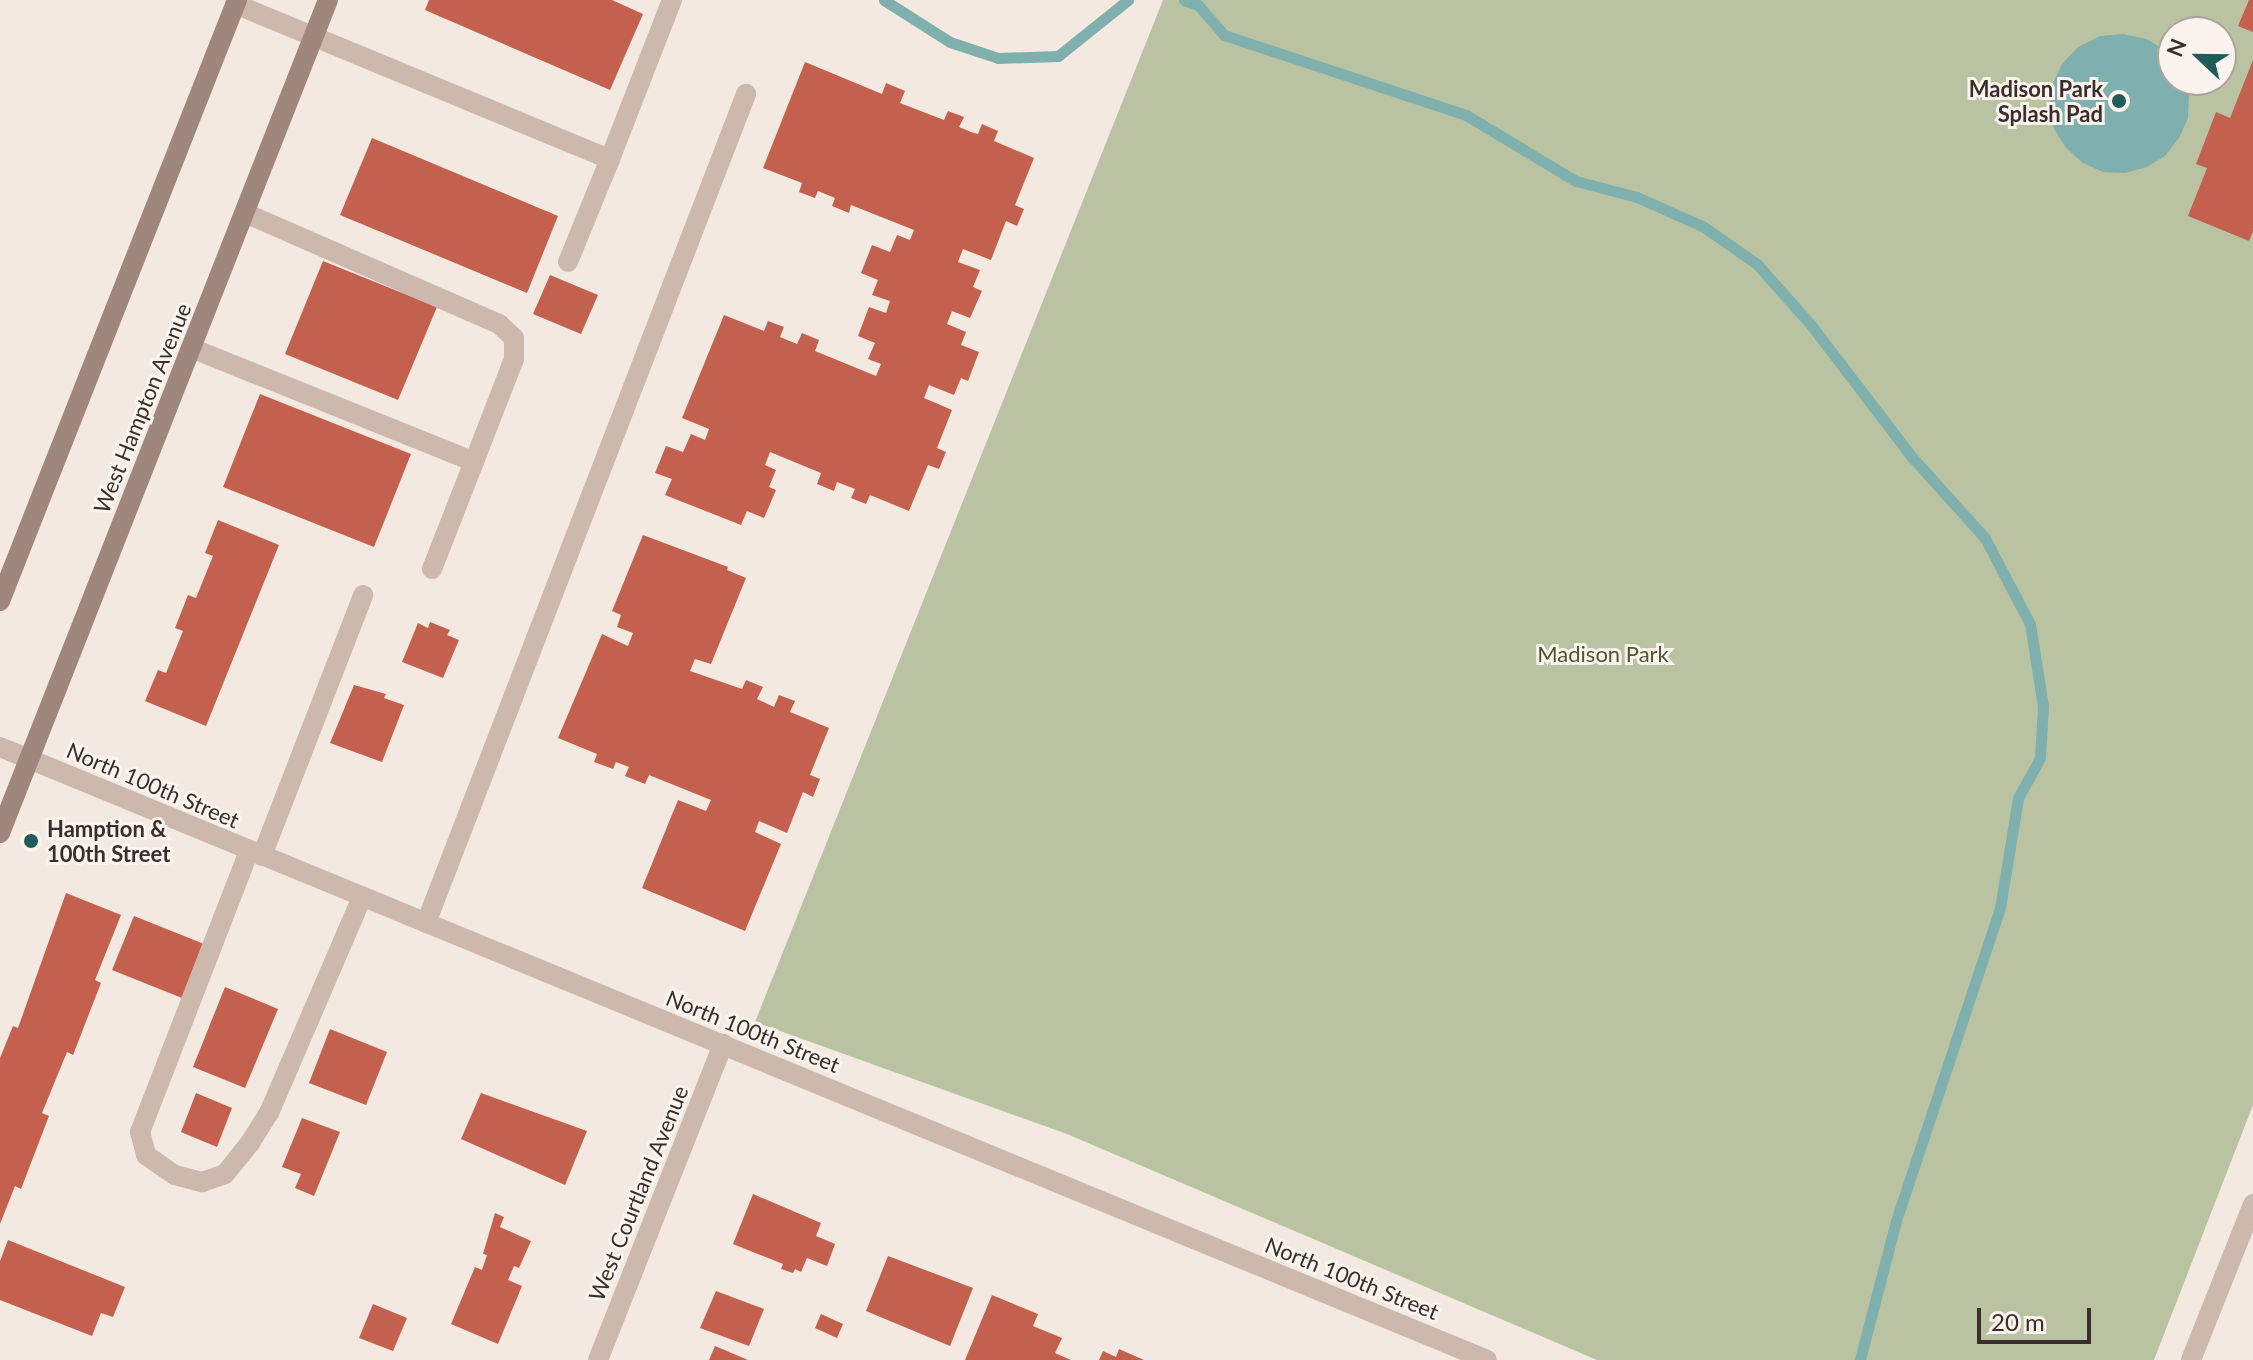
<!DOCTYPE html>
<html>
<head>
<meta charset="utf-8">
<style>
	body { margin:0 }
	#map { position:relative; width:2253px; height:1360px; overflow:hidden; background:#f3e9e1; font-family:Lato,sans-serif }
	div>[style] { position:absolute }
	.green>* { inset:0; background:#bac3a1 }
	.water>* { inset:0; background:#80b0ae }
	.stream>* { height:11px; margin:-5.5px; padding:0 5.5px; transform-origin:5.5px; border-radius:5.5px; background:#80b0ae }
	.building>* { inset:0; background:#c4604e }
	.service>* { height:20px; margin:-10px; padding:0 10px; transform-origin:10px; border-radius:10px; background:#ccb8ac }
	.minor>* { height:20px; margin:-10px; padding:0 10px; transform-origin:10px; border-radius:10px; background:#ccb8ac }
	.tertiary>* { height:20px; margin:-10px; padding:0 10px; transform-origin:10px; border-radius:10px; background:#ccb8ac }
	.secondary>* { height:20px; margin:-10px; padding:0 10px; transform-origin:10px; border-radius:10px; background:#a0877e }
	.dots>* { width:22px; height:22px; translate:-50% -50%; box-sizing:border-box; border:4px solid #faf3ee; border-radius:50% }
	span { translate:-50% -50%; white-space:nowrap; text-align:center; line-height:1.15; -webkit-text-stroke:6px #faf3ee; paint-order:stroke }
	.poi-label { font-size:22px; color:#3a2e2b; font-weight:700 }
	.right { translate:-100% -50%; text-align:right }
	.left { translate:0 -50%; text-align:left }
	.street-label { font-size:22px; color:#3a2e2b }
	.park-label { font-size:22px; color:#4d582f }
	.north { position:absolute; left:2157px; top:16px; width:80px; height:80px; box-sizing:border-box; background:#faf3ee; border:2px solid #ada4a0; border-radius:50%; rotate:292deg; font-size:22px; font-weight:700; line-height:32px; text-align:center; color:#3a2e2b }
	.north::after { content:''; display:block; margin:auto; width:28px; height:36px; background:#215c5a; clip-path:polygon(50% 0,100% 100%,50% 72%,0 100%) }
	.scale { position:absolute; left:1977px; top:1308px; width:114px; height:36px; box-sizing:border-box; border:4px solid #3a2e2b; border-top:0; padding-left:10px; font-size:24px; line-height:28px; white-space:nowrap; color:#3a2e2b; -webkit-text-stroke:6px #faf3ee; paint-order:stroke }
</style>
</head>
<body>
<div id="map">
	<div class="green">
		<i style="clip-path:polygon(evenodd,1163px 0,2253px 0,2253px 1105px,2154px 1360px,1597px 1360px,1067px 1134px,755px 1022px,1163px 0,2173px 32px,2221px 32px,2221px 80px,2173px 80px,2173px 32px)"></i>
	</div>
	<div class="water">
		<i style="clip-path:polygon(2123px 34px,2147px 39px,2167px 52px,2173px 60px,2173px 80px,2184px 80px,2189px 94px,2188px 118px,2179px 138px,2165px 156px,2147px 167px,2125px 173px,2103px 172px,2083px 163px,2066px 148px,2054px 129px,2050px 107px,2052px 85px,2062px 64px,2078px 47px,2100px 36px)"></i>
	</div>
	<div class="stream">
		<i style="left:884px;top:0;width:78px;rotate:32.5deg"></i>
		<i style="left:950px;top:42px;width:51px;rotate:18.4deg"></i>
		<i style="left:998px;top:58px;width:60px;rotate:-1.9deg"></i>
		<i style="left:1058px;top:56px;width:90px;rotate:-38.7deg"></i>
		<i style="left:1184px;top:0;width:15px;rotate:20deg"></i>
		<i style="left:1198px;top:5px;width:40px;rotate:49deg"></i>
		<i style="left:1224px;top:35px;width:255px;rotate:18.3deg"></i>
		<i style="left:1466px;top:115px;width:128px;rotate:31deg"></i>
		<i style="left:1576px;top:181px;width:63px;rotate:14.7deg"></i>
		<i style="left:1637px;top:197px;width:73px;rotate:24.1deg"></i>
		<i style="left:1704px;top:227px;width:65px;rotate:34.9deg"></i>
		<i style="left:1757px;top:264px;width:81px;rotate:48.5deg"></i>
		<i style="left:1811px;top:325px;width:166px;rotate:52.6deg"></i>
		<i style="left:1912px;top:457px;width:109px;rotate:48deg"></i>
		<i style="left:1985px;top:538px;width:97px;rotate:62.4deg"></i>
		<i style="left:2030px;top:624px;width:83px;rotate:81deg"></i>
		<i style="left:2043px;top:706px;width:52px;rotate:93.3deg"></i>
		<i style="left:2040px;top:758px;width:46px;rotate:118.8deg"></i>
		<i style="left:2018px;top:798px;width:111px;rotate:99.3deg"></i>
		<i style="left:2000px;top:908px;width:330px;rotate:108.4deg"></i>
		<i style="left:1896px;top:1221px;width:143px;rotate:104.6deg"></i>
	</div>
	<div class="building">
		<i style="clip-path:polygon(429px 0,612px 0,643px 14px,610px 90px,425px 10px)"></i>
		<i style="clip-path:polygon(2249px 0,2253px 0,2253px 32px,2238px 26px)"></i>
		<i style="clip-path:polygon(2253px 60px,2253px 231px,2249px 241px,2188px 216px,2207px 168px,2196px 164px,2216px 112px,2230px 118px)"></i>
		<i style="clip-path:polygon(805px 62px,882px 94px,886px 83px,905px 91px,900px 103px,944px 120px,948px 111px,964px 117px,959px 127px,971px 132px,978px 134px,982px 124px,998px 131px,994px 141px,1034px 158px,1015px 205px,1024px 209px,1017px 226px,1006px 221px,991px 260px,963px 249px,958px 262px,980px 270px,973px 287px,982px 291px,970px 318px,952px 311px,947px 324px,966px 332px,961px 345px,979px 352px,968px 381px,961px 378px,954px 395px,929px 385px,924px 398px,952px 410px,937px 448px,946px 452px,939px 469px,928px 465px,909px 511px,870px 495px,866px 504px,851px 498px,855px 489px,837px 482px,834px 491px,817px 484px,821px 473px,770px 452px,765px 465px,776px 470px,769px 487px,776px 490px,764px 518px,747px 511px,741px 525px,665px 495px,672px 479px,655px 473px,666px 446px,683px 452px,691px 434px,705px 440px,709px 429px,682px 418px,724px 315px,764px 331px,768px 321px,784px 327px,780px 337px,797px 344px,802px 333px,819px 340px,815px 351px,876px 376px,881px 364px,868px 359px,875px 343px,858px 336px,869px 307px,886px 313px,890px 301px,872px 295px,878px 280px,861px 273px,872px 245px,890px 252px,897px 235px,910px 240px,914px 230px,851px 205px,849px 213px,832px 206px,835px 198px,818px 191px,815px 198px,799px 192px,802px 183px,763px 168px)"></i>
		<i style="clip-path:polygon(372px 138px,558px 216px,527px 293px,340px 215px)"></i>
		<i style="clip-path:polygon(323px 261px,437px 307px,398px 400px,285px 354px)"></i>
		<i style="clip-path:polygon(550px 275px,598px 295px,581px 334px,533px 314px)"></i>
		<i style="clip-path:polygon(260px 394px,411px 454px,374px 547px,223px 487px)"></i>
		<i style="clip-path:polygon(218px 520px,279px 545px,206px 726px,145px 701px,158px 670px,166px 673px,183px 631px,175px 628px,188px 595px,196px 598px,213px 556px,205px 553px)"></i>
		<i style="clip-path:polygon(643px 535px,728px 567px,727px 570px,746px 578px,711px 664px,695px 659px,690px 671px,742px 689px,746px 680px,763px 687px,757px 699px,774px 707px,779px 695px,795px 701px,790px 712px,829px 728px,810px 775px,820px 779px,813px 797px,803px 792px,787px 833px,759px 821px,755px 832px,781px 844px,745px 931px,642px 888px,678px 800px,706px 811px,711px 800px,649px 775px,645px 784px,625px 776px,629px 767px,616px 762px,613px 769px,594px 762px,597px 754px,558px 738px,602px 634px,628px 646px,633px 633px,617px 627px,621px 615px,612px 611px)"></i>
		<i style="clip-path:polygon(430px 622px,450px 630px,447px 635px,459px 640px,443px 678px,402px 662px,418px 623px,428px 628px)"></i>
		<i style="clip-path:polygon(354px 685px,386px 694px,384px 698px,404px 705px,382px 762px,330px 743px)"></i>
		<i style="clip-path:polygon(66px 893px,121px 915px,95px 980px,101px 983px,73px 1055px,67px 1052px,42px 1113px,49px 1116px,21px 1189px,15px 1186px,0 1224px,0 1058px,13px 1026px,18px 1028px)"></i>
		<i style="clip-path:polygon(134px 916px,204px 944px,182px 998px,112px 970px)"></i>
		<i style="clip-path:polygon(225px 987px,278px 1009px,245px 1088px,193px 1067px)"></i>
		<i style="clip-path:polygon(330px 1029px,387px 1052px,366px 1105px,309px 1083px)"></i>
		<i style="clip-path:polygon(196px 1093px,232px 1108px,217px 1147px,181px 1132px)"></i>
		<i style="clip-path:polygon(481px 1093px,587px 1131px,565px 1185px,461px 1139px)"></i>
		<i style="clip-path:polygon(302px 1118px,340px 1132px,314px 1196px,295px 1188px,301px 1174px,282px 1167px)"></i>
		<i style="clip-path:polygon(753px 1194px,821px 1223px,816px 1236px,835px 1244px,827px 1266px,807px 1258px,801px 1272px,795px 1269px,793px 1273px,781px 1269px,783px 1264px,733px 1244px)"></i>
		<i style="clip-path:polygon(495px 1213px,504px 1217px,500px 1227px,531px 1241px,519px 1268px,514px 1266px,508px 1280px,522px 1286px,498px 1344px,451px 1324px,475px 1267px,482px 1270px,487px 1255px,483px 1254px)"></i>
		<i style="clip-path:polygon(8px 1240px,125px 1287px,113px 1317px,101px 1313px,92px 1336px,0 1300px,0 1261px)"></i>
		<i style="clip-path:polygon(888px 1256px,973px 1288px,950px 1346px,866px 1311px)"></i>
		<i style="clip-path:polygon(716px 1291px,764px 1309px,749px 1346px,700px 1328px)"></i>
		<i style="clip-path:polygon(992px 1295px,1038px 1314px,1033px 1326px,1062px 1338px,1055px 1353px,1071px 1360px,965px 1360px)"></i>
		<i style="clip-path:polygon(373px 1304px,407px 1318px,393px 1351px,359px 1338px)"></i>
		<i style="clip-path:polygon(821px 1314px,843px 1324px,837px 1338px,815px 1328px)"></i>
		<i style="clip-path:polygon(715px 1346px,748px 1360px,709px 1360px)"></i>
		<i style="clip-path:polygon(1119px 1349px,1144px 1360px,1099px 1360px,1103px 1351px,1116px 1357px)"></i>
	</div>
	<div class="service">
		<i style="left:235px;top:4px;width:406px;rotate:22.5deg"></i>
		<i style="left:610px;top:159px;width:171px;rotate:-68.7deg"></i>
		<i style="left:568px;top:262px;width:111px;rotate:-67.8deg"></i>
		<i style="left:191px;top:348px;width:305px;rotate:21.9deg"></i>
		<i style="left:474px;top:462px;width:110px;rotate:-68.8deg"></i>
		<i style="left:514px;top:359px;width:21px;rotate:-90deg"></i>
		<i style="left:514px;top:338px;width:21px;rotate:-137deg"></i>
		<i style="left:499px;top:324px;width:277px;rotate:-156.4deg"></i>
		<i style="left:432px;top:569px;width:115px;rotate:-68.6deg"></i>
		<i style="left:249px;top:851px;width:301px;rotate:111.2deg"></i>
		<i style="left:140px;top:1132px;width:24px;rotate:75deg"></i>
		<i style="left:146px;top:1155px;width:35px;rotate:35deg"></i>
		<i style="left:175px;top:1175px;width:28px;rotate:15deg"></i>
		<i style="left:202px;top:1182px;width:24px;rotate:-19deg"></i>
		<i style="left:225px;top:1174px;width:40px;rotate:-51deg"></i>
		<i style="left:250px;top:1143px;width:36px;rotate:-58deg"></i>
		<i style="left:269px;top:1113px;width:235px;rotate:-66.7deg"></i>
		<i style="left:262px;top:856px;width:280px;rotate:-68.8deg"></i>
		<i style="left:426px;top:923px;width:889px;rotate:-68.89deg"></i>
	</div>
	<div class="minor">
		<i style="left:598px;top:1360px;width:340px;rotate:-68.4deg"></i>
		<i style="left:2191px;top:1360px;width:168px;rotate:-68.3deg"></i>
	</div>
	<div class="tertiary">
		<i style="left:0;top:747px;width:1608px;rotate:22.4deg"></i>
	</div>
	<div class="secondary">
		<i style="left:0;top:601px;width:646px;rotate:-68.48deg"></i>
		<i style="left:0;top:833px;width:895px;rotate:-68.51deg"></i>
	</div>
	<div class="dots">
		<i style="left:2119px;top:101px;background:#215c5a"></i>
		<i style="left:31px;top:841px;background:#215c5a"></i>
	</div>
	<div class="poi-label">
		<span class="right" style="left:2103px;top:101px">Madison Park<br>Splash Pad</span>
		<span class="left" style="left:47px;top:841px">Hamption &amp;<br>100th Street</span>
	</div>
	<div class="street-label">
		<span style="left:142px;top:408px;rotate:-68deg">West Hampton Avenue</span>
		<span style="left:153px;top:785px;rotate:23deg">North 100th Street</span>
		<span style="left:753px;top:1031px;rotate:22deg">North 100th Street</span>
		<span style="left:638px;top:1193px;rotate:-68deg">West Courtland Avenue</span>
		<span style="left:1352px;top:1278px;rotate:22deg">North 100th Street</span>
	</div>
	<div class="park-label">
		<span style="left:1603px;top:654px">Madison Park</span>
	</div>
	<div class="north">N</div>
	<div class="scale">20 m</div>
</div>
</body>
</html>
